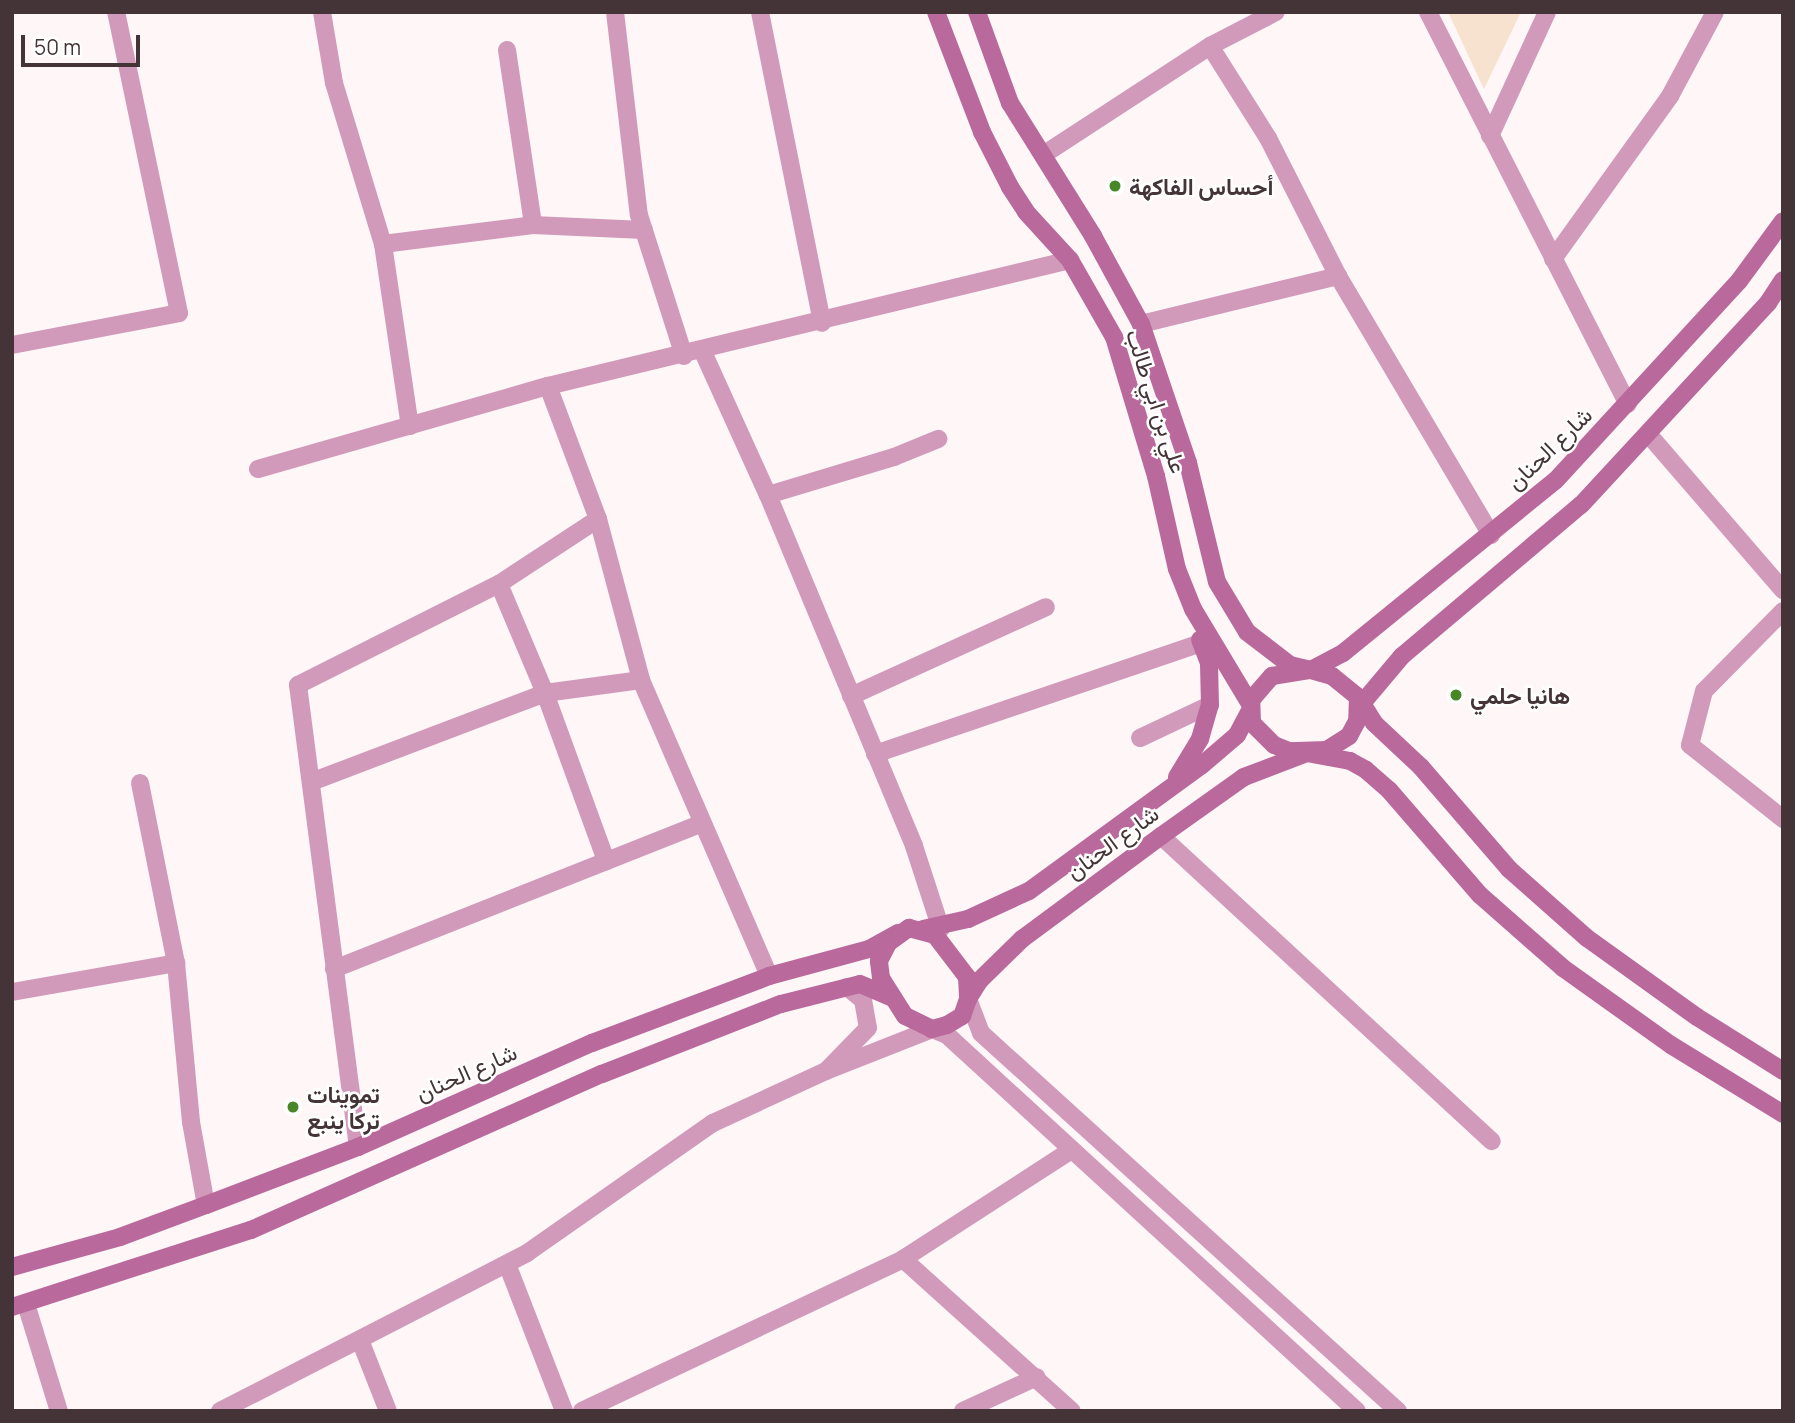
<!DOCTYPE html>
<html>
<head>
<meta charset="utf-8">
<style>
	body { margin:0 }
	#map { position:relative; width:1795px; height:1423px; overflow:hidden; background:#fef6f7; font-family:Manrope,Vazirmatn,sans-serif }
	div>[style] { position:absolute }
	.green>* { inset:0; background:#f7e1cf }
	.minor>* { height:18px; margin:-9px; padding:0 9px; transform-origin:9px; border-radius:9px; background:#d199ba }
	.secondary>* { height:18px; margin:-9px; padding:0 9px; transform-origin:9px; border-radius:9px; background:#ba699c }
	.dots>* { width:19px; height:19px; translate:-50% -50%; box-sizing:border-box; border:4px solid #fff; border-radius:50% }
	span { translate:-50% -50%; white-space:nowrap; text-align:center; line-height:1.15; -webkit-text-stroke:5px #fff; paint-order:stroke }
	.poi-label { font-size:23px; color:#443437; font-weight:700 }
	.left { translate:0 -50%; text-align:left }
	.street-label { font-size:23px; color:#443437 }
	.frame { position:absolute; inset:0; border:14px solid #443437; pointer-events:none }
	.scale { position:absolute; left:21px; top:35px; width:119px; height:32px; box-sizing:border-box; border:4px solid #443437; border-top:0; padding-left:9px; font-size:21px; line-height:24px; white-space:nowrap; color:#443437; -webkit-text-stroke:5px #fff; paint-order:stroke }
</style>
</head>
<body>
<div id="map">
	<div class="green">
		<i style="clip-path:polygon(1448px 12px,1521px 12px,1484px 89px)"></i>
	</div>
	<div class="minor">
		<i style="left:322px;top:12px;width:72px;rotate:80.4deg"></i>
		<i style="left:334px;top:83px;width:168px;rotate:73.1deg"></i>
		<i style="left:383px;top:244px;width:184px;rotate:81.6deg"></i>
		<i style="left:615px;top:12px;width:204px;rotate:83.3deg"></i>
		<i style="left:639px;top:215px;width:148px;rotate:72.3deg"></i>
		<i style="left:760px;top:12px;width:317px;rotate:78.7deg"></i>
		<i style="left:1428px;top:12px;width:440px;rotate:63deg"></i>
		<i style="left:1210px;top:46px;width:109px;rotate:57.8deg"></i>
		<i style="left:1268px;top:138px;width:155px;rotate:63.1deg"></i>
		<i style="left:1338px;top:276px;width:301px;rotate:59.4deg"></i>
		<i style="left:507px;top:50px;width:177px;rotate:81.5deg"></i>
		<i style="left:1490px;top:136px;width:136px;rotate:-65.3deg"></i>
		<i style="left:1043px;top:155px;width:199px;rotate:-33.1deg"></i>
		<i style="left:1210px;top:46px;width:74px;rotate:-27.3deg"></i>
		<i style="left:383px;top:244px;width:151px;rotate:-7.2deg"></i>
		<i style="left:533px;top:225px;width:111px;rotate:2.6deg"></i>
		<i style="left:1553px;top:259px;width:201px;rotate:-54.3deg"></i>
		<i style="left:1670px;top:96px;width:95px;rotate:-61.8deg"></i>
		<i style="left:1141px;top:324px;width:203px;rotate:-13.7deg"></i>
		<i style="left:12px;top:345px;width:170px;rotate:-10.8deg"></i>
		<i style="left:179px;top:313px;width:308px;rotate:-101.8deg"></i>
		<i style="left:703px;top:352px;width:157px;rotate:65.6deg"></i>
		<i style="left:768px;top:495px;width:380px;rotate:67.4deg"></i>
		<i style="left:914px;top:846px;width:87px;rotate:72deg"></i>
		<i style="left:548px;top:386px;width:142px;rotate:69.4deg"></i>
		<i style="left:598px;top:519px;width:167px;rotate:75deg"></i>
		<i style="left:641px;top:680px;width:322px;rotate:66.6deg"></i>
		<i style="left:1649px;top:435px;width:205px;rotate:49.2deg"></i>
		<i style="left:258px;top:469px;width:302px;rotate:-16deg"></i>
		<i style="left:548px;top:386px;width:537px;rotate:-13.57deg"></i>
		<i style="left:768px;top:495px;width:132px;rotate:-16.8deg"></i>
		<i style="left:894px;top:457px;width:48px;rotate:-22.2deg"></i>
		<i style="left:499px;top:584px;width:118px;rotate:67.1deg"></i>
		<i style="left:545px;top:693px;width:179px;rotate:70deg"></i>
		<i style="left:1783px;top:611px;width:112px;rotate:134.6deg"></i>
		<i style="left:1704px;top:691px;width:56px;rotate:104.5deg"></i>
		<i style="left:1690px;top:745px;width:119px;rotate:38.5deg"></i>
		<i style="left:851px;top:696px;width:214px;rotate:-24.5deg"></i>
		<i style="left:1140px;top:738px;width:77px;rotate:-25.2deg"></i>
		<i style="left:875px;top:754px;width:344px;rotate:-18.8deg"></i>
		<i style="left:311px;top:782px;width:250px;rotate:-20.8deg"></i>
		<i style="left:545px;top:693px;width:97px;rotate:-7.7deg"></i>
		<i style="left:140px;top:783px;width:184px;rotate:78.7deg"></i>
		<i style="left:176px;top:963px;width:160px;rotate:84.6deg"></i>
		<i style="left:191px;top:1122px;width:84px;rotate:79.8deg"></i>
		<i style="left:1161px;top:836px;width:450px;rotate:42.7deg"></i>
		<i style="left:334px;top:969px;width:396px;rotate:-21.6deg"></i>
		<i style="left:847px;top:987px;width:21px;rotate:39deg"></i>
		<i style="left:863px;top:1000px;width:28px;rotate:80deg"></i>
		<i style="left:868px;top:1028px;width:60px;rotate:134.3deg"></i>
		<i style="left:826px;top:1071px;width:114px;rotate:-21.6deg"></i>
		<i style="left:932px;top:1029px;width:16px;rotate:22deg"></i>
		<i style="left:947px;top:1035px;width:556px;rotate:42.52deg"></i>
		<i style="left:12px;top:992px;width:167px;rotate:-10deg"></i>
		<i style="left:968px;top:999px;width:36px;rotate:69deg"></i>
		<i style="left:981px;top:1033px;width:563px;rotate:42.19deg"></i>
		<i style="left:358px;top:1147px;width:466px;rotate:-97.4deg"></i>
		<i style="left:298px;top:685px;width:225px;rotate:-26.7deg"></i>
		<i style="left:499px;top:584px;width:118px;rotate:-33.3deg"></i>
		<i style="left:903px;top:1259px;width:227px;rotate:42deg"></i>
		<i style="left:507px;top:1264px;width:158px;rotate:68.8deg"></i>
		<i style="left:26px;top:1304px;width:112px;rotate:72.9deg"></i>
		<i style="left:360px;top:1340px;width:76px;rotate:68.5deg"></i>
		<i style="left:220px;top:1411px;width:345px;rotate:-27.2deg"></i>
		<i style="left:527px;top:1253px;width:227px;rotate:-35deg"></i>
		<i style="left:713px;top:1123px;width:124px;rotate:-24.7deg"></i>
		<i style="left:582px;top:1411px;width:355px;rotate:-25.3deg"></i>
		<i style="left:903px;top:1259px;width:199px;rotate:-32.9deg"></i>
		<i style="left:963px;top:1411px;width:81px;rotate:-24.7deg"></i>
	</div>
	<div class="secondary">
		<i style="left:936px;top:12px;width:129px;rotate:69deg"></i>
		<i style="left:982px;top:132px;width:62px;rotate:63deg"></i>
		<i style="left:1010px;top:187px;width:30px;rotate:57deg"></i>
		<i style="left:1026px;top:212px;width:65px;rotate:47.5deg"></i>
		<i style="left:1070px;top:260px;width:89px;rotate:60.3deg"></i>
		<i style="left:1114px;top:337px;width:145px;rotate:73.2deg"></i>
		<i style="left:1156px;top:476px;width:95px;rotate:77.3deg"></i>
		<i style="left:1177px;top:569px;width:43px;rotate:68.2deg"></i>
		<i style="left:1193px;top:609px;width:111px;rotate:59deg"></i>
		<i style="left:977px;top:12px;width:97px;rotate:70.1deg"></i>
		<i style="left:1010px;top:103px;width:157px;rotate:58deg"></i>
		<i style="left:1093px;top:236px;width:100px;rotate:61.4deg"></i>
		<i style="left:1141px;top:324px;width:147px;rotate:71.3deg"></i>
		<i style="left:1188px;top:463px;width:122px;rotate:76.3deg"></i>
		<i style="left:1217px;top:582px;width:58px;rotate:59deg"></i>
		<i style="left:1247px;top:632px;width:54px;rotate:37.5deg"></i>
		<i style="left:1290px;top:665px;width:22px;rotate:13deg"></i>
		<i style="left:1311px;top:670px;width:36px;rotate:-28deg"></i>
		<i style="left:1343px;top:653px;width:274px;rotate:-39.1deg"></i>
		<i style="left:1556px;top:480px;width:270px;rotate:-47.4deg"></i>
		<i style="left:1739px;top:281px;width:74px;rotate:-53.7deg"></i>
		<i style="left:1311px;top:670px;width:22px;rotate:16deg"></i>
		<i style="left:1332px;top:676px;width:33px;rotate:39deg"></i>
		<i style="left:1358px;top:697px;width:24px;rotate:92deg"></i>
		<i style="left:1357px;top:721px;width:17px;rotate:118deg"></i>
		<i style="left:1349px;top:736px;width:26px;rotate:148deg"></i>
		<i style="left:1327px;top:750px;width:38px;rotate:178deg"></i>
		<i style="left:1289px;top:751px;width:16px;rotate:-158deg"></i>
		<i style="left:1274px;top:745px;width:31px;rotate:-135deg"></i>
		<i style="left:1252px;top:723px;width:23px;rotate:-92deg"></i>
		<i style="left:1251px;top:700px;width:32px;rotate:-49deg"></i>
		<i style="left:1272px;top:676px;width:39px;rotate:-9deg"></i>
		<i style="left:1358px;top:697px;width:31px;rotate:58deg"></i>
		<i style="left:1374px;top:723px;width:64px;rotate:43.1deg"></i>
		<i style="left:1421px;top:767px;width:135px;rotate:49.2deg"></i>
		<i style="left:1509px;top:869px;width:104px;rotate:41.5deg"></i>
		<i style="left:1587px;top:938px;width:135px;rotate:35.7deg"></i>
		<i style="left:1697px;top:1017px;width:102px;rotate:32.1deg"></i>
		<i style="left:1359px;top:707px;width:67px;rotate:-49.9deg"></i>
		<i style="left:1402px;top:656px;width:234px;rotate:-40.2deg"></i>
		<i style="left:1581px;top:505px;width:275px;rotate:-47.2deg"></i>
		<i style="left:1768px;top:303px;width:27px;rotate:-57deg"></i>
		<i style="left:1177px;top:777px;width:44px;rotate:-58.8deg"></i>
		<i style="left:1200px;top:739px;width:35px;rotate:-74deg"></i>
		<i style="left:1210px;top:705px;width:42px;rotate:-91.4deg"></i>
		<i style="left:1209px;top:663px;width:25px;rotate:-111deg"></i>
		<i style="left:909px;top:928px;width:27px;rotate:15deg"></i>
		<i style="left:935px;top:935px;width:53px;rotate:52.7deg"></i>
		<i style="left:967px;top:977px;width:22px;rotate:87deg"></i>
		<i style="left:968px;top:999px;width:18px;rotate:109deg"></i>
		<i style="left:962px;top:1016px;width:17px;rotate:149deg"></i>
		<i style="left:947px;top:1025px;width:16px;rotate:165deg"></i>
		<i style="left:932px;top:1029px;width:30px;rotate:-154deg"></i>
		<i style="left:905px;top:1016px;width:45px;rotate:-122.3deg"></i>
		<i style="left:881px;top:978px;width:17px;rotate:-97deg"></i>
		<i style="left:879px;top:961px;width:20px;rotate:-63deg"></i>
		<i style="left:888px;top:943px;width:26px;rotate:-36deg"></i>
		<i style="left:923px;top:929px;width:46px;rotate:-12.5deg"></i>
		<i style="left:968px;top:919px;width:67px;rotate:-24.7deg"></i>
		<i style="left:1029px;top:891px;width:214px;rotate:-36.1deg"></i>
		<i style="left:1202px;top:765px;width:46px;rotate:-40.6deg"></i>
		<i style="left:1237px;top:735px;width:26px;rotate:-62deg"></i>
		<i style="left:968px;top:999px;width:22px;rotate:-58deg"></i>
		<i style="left:980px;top:980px;width:59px;rotate:-44.3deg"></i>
		<i style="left:1022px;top:939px;width:173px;rotate:-36.5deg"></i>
		<i style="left:1161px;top:836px;width:102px;rotate:-35.4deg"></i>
		<i style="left:1244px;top:777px;width:67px;rotate:-20.9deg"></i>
		<i style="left:1307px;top:753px;width:44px;rotate:10.5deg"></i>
		<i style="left:1350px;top:761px;width:18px;rotate:29deg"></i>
		<i style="left:1366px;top:770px;width:30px;rotate:41deg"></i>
		<i style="left:1389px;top:790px;width:139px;rotate:49.1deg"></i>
		<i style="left:1480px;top:895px;width:111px;rotate:41.3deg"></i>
		<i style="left:1563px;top:968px;width:133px;rotate:35.5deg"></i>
		<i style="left:1671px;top:1045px;width:132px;rotate:31.6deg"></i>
		<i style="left:12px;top:1267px;width:112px;rotate:-15.5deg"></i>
		<i style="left:120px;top:1237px;width:92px;rotate:-20.4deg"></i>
		<i style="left:206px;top:1205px;width:163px;rotate:-20.9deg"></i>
		<i style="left:358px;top:1147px;width:256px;rotate:-24deg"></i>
		<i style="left:592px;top:1043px;width:189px;rotate:-20.7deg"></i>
		<i style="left:769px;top:976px;width:104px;rotate:-15.1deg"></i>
		<i style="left:869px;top:949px;width:33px;rotate:-29deg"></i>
		<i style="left:12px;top:1307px;width:251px;rotate:-17.9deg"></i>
		<i style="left:251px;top:1230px;width:384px;rotate:-24deg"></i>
		<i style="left:602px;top:1074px;width:192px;rotate:-21.4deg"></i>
		<i style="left:781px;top:1004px;width:81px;rotate:-14.2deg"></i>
		<i style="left:860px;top:984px;width:33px;rotate:23deg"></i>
	</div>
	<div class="dots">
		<i style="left:1115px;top:186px;background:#478728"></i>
		<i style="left:1456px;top:695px;background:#478728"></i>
		<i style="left:293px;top:1107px;background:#478728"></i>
	</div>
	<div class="poi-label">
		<span class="left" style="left:1129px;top:186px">أحساس الفاكهة</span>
		<span class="left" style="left:1470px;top:695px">هانيا حلمي</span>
		<span class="left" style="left:307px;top:1107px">تموينات<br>تركا ينبع</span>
	</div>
	<div class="street-label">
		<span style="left:1157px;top:401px;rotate:72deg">علي بن ابي طالب</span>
		<span style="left:1549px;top:448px;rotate:-44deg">شارع الحنان</span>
		<span style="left:1112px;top:842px;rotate:-36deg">شارع الحنان</span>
		<span style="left:466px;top:1072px;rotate:-24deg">شارع الحنان</span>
	</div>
	<div class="frame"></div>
	<div class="scale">50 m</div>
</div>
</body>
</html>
